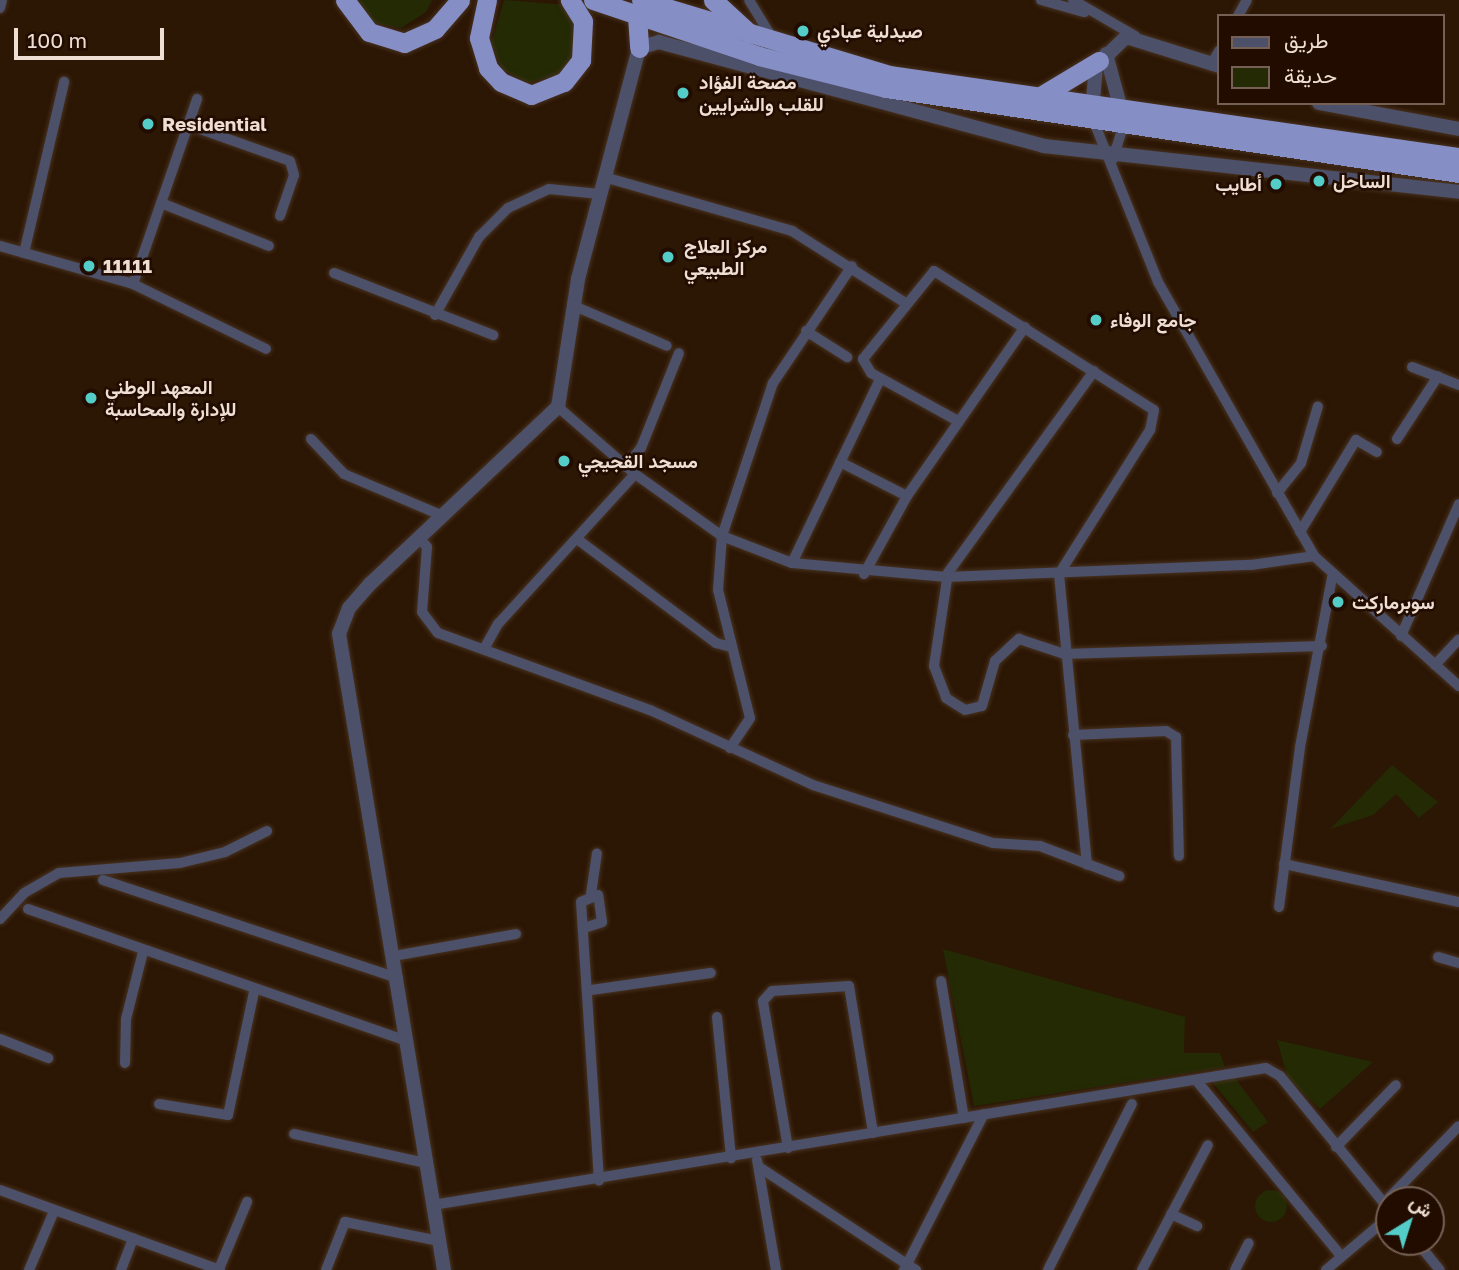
<!DOCTYPE html>
<html>
<head>
<meta charset="utf-8">
<style>
	body { margin:0 }
	#map { position:relative; width:1459px; height:1270px; overflow:hidden; background:#2c1604; font-family:"Golos Text",Vazirmatn,sans-serif }
	div>[style] { position:absolute }
	.green>* { inset:0; background:#232a04 }
	.round { border-radius:50% }
	.roads { filter:drop-shadow(0 0 2px #473221) drop-shadow(0 0 2px #473221) }
	.minor>* { height:10px; margin:-5px; padding:0 5px; transform-origin:5px; border-radius:5px; background:#4c5069 }
	.tertiary>* { height:14px; margin:-7px; padding:0 7px; transform-origin:7px; border-radius:7px; background:#4c5069 }
	.trunk>* { height:19px; margin:-9.5px; padding:0 9.5px; transform-origin:9.5px; border-radius:9.5px; background:#868ec6 }
	.dots>* { width:19px; height:19px; translate:-50% -50%; box-sizing:border-box; border:4px solid #220c00; border-radius:50% }
	span { translate:-50% -50%; white-space:nowrap; text-align:center; line-height:1.15; -webkit-text-stroke:5px #220c00; paint-order:stroke }
	.poi-label { font-size:19px; color:#eeded3; font-weight:700 }
	.left { translate:0 -50%; text-align:left }
	.right { translate:-100% -50%; text-align:right }
	.legend { position:absolute; left:1217px; top:14px; width:228px; height:91px; box-sizing:border-box; background:#220c00; border:2px solid #746054; margin:0; padding:9px 12px; list-style:none; font-size:21px; color:#eeded3 }
	.legend li { display:flex; align-items:center; gap:14px; height:35px }
	.legend b { width:35px; border:2px solid #746054 }
	.north { position:absolute; left:1375px; top:1186px; width:70px; height:70px; box-sizing:border-box; background:#220c00; border:2px solid #746054; border-radius:50%; rotate:38deg; font-size:19px; font-weight:700; line-height:28px; text-align:center; color:#eeded3 }
	.north::after { content:''; display:block; margin:auto; width:24px; height:32px; background:#54cdc8; clip-path:polygon(50% 0,100% 100%,50% 72%,0 100%) }
	.scale { position:absolute; left:14px; top:28px; width:150px; height:32px; box-sizing:border-box; border:4px solid #eeded3; border-top:0; padding-left:9px; font-size:21px; line-height:24px; white-space:nowrap; color:#eeded3; -webkit-text-stroke:5px #220c00; paint-order:stroke }
</style>
</head>
<body>
<div id="map">
	<div class="green">
		<i style="clip-path:polygon(353px 0,432px 0,426px 12px,401px 28px,373px 23px)"></i>
		<i style="clip-path:polygon(504px 0,567px 5px,581px 31px,568px 71px,528px 83px,503px 70px,491px 44px)"></i>
		<i style="clip-path:polygon(1392px 765px,1438px 802px,1419px 818px,1396px 794px,1373px 815px,1330px 829px)"></i>
		<i style="clip-path:polygon(943px 949px,1185px 1017px,1184px 1053px,1220px 1053px,1225px 1067px,974px 1106px)"></i>
		<i style="clip-path:polygon(1277px 1040px,1373px 1062px,1320px 1109px,1288px 1079px)"></i>
		<i style="clip-path:polygon(1235px 1078px,1268px 1122px,1253px 1132px,1212px 1082px)"></i>
		<i class="round" style="left:1255px;top:1190px;width:32px;height:32px"></i>
	</div>
	<div class="roads">
		<div class="minor">
			<i style="left:749px;top:0;width:48px;rotate:58.6deg"></i>
			<i style="left:1041px;top:0;width:45px;rotate:15.6deg"></i>
			<i style="left:1073px;top:0;width:72px;rotate:30.1deg"></i>
			<i style="left:0;top:8px;width:8px;rotate:-76deg"></i>
			<i style="left:1238px;top:16px;width:18px;rotate:-61deg"></i>
			<i style="left:1212px;top:63px;width:14px;rotate:-60deg"></i>
			<i style="left:1094px;top:122px;width:172px;rotate:68.2deg"></i>
			<i style="left:1158px;top:282px;width:315px;rotate:60.3deg"></i>
			<i style="left:1314px;top:556px;width:195px;rotate:41.9deg"></i>
			<i style="left:186px;top:124px;width:110px;rotate:19.6deg"></i>
			<i style="left:290px;top:161px;width:15px;rotate:74deg"></i>
			<i style="left:294px;top:175px;width:43px;rotate:108.9deg"></i>
			<i style="left:1113px;top:159px;width:34px;rotate:-73deg"></i>
			<i style="left:604px;top:177px;width:196px;rotate:16deg"></i>
			<i style="left:792px;top:231px;width:133px;rotate:32.4deg"></i>
			<i style="left:161px;top:203px;width:116px;rotate:21.7deg"></i>
			<i style="left:0;top:246px;width:138px;rotate:15.9deg"></i>
			<i style="left:133px;top:284px;width:148px;rotate:26deg"></i>
			<i style="left:24px;top:253px;width:176px;rotate:-76.8deg"></i>
			<i style="left:334px;top:273px;width:171px;rotate:21.3deg"></i>
			<i style="left:133px;top:284px;width:196px;rotate:-70.9deg"></i>
			<i style="left:572px;top:305px;width:103px;rotate:23.3deg"></i>
			<i style="left:435px;top:315px;width:90px;rotate:-60.6deg"></i>
			<i style="left:479px;top:237px;width:41px;rotate:-45deg"></i>
			<i style="left:508px;top:208px;width:45px;rotate:-24.9deg"></i>
			<i style="left:549px;top:189px;width:51px;rotate:5.6deg"></i>
			<i style="left:806px;top:331px;width:49px;rotate:32.4deg"></i>
			<i style="left:1412px;top:367px;width:50px;rotate:21deg"></i>
			<i style="left:1094px;top:371px;width:249px;rotate:125.9deg"></i>
			<i style="left:948px;top:573px;width:94px;rotate:98.6deg"></i>
			<i style="left:934px;top:666px;width:34px;rotate:69deg"></i>
			<i style="left:946px;top:698px;width:22px;rotate:32deg"></i>
			<i style="left:965px;top:710px;width:17px;rotate:-13deg"></i>
			<i style="left:982px;top:706px;width:47px;rotate:-73.9deg"></i>
			<i style="left:995px;top:661px;width:33px;rotate:-43deg"></i>
			<i style="left:1019px;top:639px;width:47px;rotate:18.4deg"></i>
			<i style="left:1064px;top:654px;width:258px;rotate:-1.8deg"></i>
			<i style="left:558px;top:407px;width:102px;rotate:41deg"></i>
			<i style="left:635px;top:474px;width:107px;rotate:35.5deg"></i>
			<i style="left:722px;top:536px;width:75px;rotate:21.1deg"></i>
			<i style="left:792px;top:563px;width:155px;rotate:5.2deg"></i>
			<i style="left:946px;top:577px;width:305px;rotate:-2.3deg"></i>
			<i style="left:1251px;top:565px;width:64px;rotate:-8.1deg"></i>
			<i style="left:958px;top:421px;width:99px;rotate:-151.1deg"></i>
			<i style="left:871px;top:373px;width:16px;rotate:-120deg"></i>
			<i style="left:863px;top:359px;width:113px;rotate:-51.1deg"></i>
			<i style="left:934px;top:271px;width:260px;rotate:32.3deg"></i>
			<i style="left:1154px;top:410px;width:20px;rotate:101deg"></i>
			<i style="left:1150px;top:430px;width:170px;rotate:122.3deg"></i>
			<i style="left:1059px;top:574px;width:292px;rotate:84.5deg"></i>
			<i style="left:311px;top:439px;width:48px;rotate:46.7deg"></i>
			<i style="left:344px;top:474px;width:108px;rotate:23deg"></i>
			<i style="left:1397px;top:439px;width:75px;rotate:-56.9deg"></i>
			<i style="left:840px;top:462px;width:75px;rotate:26.9deg"></i>
			<i style="left:626px;top:467px;width:24px;rotate:-52deg"></i>
			<i style="left:641px;top:448px;width:102px;rotate:-68.2deg"></i>
			<i style="left:1277px;top:493px;width:38px;rotate:-51deg"></i>
			<i style="left:1301px;top:463px;width:59px;rotate:-73.4deg"></i>
			<i style="left:1300px;top:532px;width:108px;rotate:-58.7deg"></i>
			<i style="left:1356px;top:440px;width:24px;rotate:30deg"></i>
			<i style="left:419px;top:538px;width:12px;rotate:48deg"></i>
			<i style="left:427px;top:547px;width:65px;rotate:94.4deg"></i>
			<i style="left:422px;top:612px;width:26px;rotate:53deg"></i>
			<i style="left:438px;top:633px;width:226px;rotate:20deg"></i>
			<i style="left:650px;top:710px;width:179px;rotate:24.7deg"></i>
			<i style="left:813px;top:785px;width:189px;rotate:17.9deg"></i>
			<i style="left:993px;top:843px;width:47px;rotate:3.7deg"></i>
			<i style="left:1040px;top:846px;width:85px;rotate:20.8deg"></i>
			<i style="left:577px;top:539px;width:174px;rotate:36.8deg"></i>
			<i style="left:716px;top:643px;width:16px;rotate:15deg"></i>
			<i style="left:792px;top:563px;width:204px;rotate:-64.4deg"></i>
			<i style="left:864px;top:574px;width:89px;rotate:-61.1deg"></i>
			<i style="left:907px;top:496px;width:206px;rotate:-55.1deg"></i>
			<i style="left:1401px;top:636px;width:144px;rotate:-66.3deg"></i>
			<i style="left:484px;top:649px;width:29px;rotate:-61deg"></i>
			<i style="left:498px;top:624px;width:203px;rotate:-47.6deg"></i>
			<i style="left:1435px;top:665px;width:35px;rotate:-47deg"></i>
			<i style="left:1073px;top:735px;width:93px;rotate:-2.5deg"></i>
			<i style="left:1166px;top:731px;width:12px;rotate:31deg"></i>
			<i style="left:1176px;top:737px;width:119px;rotate:88.6deg"></i>
			<i style="left:730px;top:748px;width:36px;rotate:-56deg"></i>
			<i style="left:750px;top:718px;width:132px;rotate:-104deg"></i>
			<i style="left:718px;top:590px;width:54px;rotate:-85.8deg"></i>
			<i style="left:722px;top:536px;width:161px;rotate:-71.6deg"></i>
			<i style="left:773px;top:383px;width:141px;rotate:-56deg"></i>
			<i style="left:1284px;top:864px;width:179px;rotate:12.3deg"></i>
			<i style="left:103px;top:880px;width:311px;rotate:18.4deg"></i>
			<i style="left:591px;top:894px;width:41px;rotate:-81.7deg"></i>
			<i style="left:1279px;top:907px;width:161px;rotate:-82.5deg"></i>
			<i style="left:1300px;top:747px;width:173px;rotate:-79.3deg"></i>
			<i style="left:28px;top:909px;width:402px;rotate:19.2deg"></i>
			<i style="left:0;top:919px;width:35px;rotate:-47deg"></i>
			<i style="left:24px;top:893px;width:40px;rotate:-29.7deg"></i>
			<i style="left:59px;top:873px;width:121px;rotate:-4.7deg"></i>
			<i style="left:180px;top:863px;width:46px;rotate:-13.7deg"></i>
			<i style="left:225px;top:852px;width:47px;rotate:-26.6deg"></i>
			<i style="left:584px;top:928px;width:19px;rotate:-18deg"></i>
			<i style="left:602px;top:922px;width:27px;rotate:-98deg"></i>
			<i style="left:598px;top:895px;width:18px;rotate:158deg"></i>
			<i style="left:581px;top:902px;width:279px;rotate:86.3deg"></i>
			<i style="left:394px;top:956px;width:124px;rotate:-10.2deg"></i>
			<i style="left:1438px;top:957px;width:22px;rotate:16deg"></i>
			<i style="left:941px;top:981px;width:139px;rotate:80.5deg"></i>
			<i style="left:591px;top:990px;width:121px;rotate:-8.1deg"></i>
			<i style="left:717px;top:1017px;width:142px;rotate:84.3deg"></i>
			<i style="left:0;top:1039px;width:52px;rotate:21.6deg"></i>
			<i style="left:125px;top:1063px;width:44px;rotate:-88.7deg"></i>
			<i style="left:126px;top:1019px;width:69px;rotate:-75.8deg"></i>
			<i style="left:1196px;top:1080px;width:228px;rotate:50.5deg"></i>
			<i style="left:159px;top:1104px;width:70px;rotate:9.1deg"></i>
			<i style="left:228px;top:1115px;width:126px;rotate:-78.1deg"></i>
			<i style="left:294px;top:1134px;width:135px;rotate:12.4deg"></i>
			<i style="left:1336px;top:1147px;width:86px;rotate:-45.9deg"></i>
			<i style="left:788px;top:1148px;width:149px;rotate:-99.7deg"></i>
			<i style="left:763px;top:1001px;width:13px;rotate:-48deg"></i>
			<i style="left:772px;top:991px;width:77px;rotate:-3.7deg"></i>
			<i style="left:849px;top:986px;width:149px;rotate:80.7deg"></i>
			<i style="left:757px;top:1160px;width:112px;rotate:80.2deg"></i>
			<i style="left:759px;top:1167px;width:188px;rotate:33.3deg"></i>
			<i style="left:0;top:1190px;width:234px;rotate:20deg"></i>
			<i style="left:1384px;top:1203px;width:107px;rotate:-45.8deg"></i>
			<i style="left:433px;top:1205px;width:844px;rotate:-9.34deg"></i>
			<i style="left:1266px;top:1068px;width:16px;rotate:30deg"></i>
			<i style="left:1280px;top:1076px;width:172px;rotate:50.7deg"></i>
			<i style="left:1171px;top:1214px;width:29px;rotate:25deg"></i>
			<i style="left:1417px;top:1242px;width:36px;rotate:51deg"></i>
			<i style="left:219px;top:1269px;width:73px;rotate:-67.3deg"></i>
			<i style="left:29px;top:1270px;width:64px;rotate:-67deg"></i>
			<i style="left:121px;top:1270px;width:34px;rotate:-69deg"></i>
			<i style="left:326px;top:1270px;width:52px;rotate:-68.4deg"></i>
			<i style="left:345px;top:1222px;width:96px;rotate:11.4deg"></i>
			<i style="left:904px;top:1270px;width:175px;rotate:-62.9deg"></i>
			<i style="left:1048px;top:1270px;width:186px;rotate:-63.2deg"></i>
			<i style="left:1142px;top:1270px;width:141px;rotate:-62.2deg"></i>
			<i style="left:1235px;top:1270px;width:30px;rotate:-63deg"></i>
			<i style="left:1326px;top:1270px;width:82px;rotate:-40.1deg"></i>
		</div>
		<div class="tertiary">
			<i style="left:1106px;top:54px;width:61px;rotate:74.8deg"></i>
			<i style="left:1319px;top:103px;width:142px;rotate:10.5deg"></i>
			<i style="left:1092px;top:111px;width:45px;rotate:-84.9deg"></i>
			<i style="left:1096px;top:66px;width:42px;rotate:-44deg"></i>
			<i style="left:1126px;top:37px;width:97px;rotate:17.3deg"></i>
			<i style="left:444px;top:1270px;width:645px;rotate:-99.37deg"></i>
			<i style="left:339px;top:634px;width:28px;rotate:-69deg"></i>
			<i style="left:349px;top:608px;width:33px;rotate:-49deg"></i>
			<i style="left:371px;top:583px;width:257px;rotate:-43.3deg"></i>
			<i style="left:558px;top:407px;width:130px;rotate:-81.1deg"></i>
			<i style="left:578px;top:279px;width:239px;rotate:-75.2deg"></i>
			<i style="left:639px;top:48px;width:21px;rotate:-17deg"></i>
			<i style="left:659px;top:42px;width:399px;rotate:15.1deg"></i>
			<i style="left:1044px;top:146px;width:418px;rotate:6.3deg"></i>
		</div>
		<div class="trunk">
			<i style="left:345px;top:0;width:40px;rotate:53deg"></i>
			<i style="left:369px;top:32px;width:37px;rotate:17deg"></i>
			<i style="left:404px;top:43px;width:34px;rotate:-24deg"></i>
			<i style="left:435px;top:29px;width:38px;rotate:-49deg"></i>
			<i style="left:487px;top:0;width:39px;rotate:102deg"></i>
			<i style="left:479px;top:38px;width:31px;rotate:73deg"></i>
			<i style="left:488px;top:68px;width:19px;rotate:47deg"></i>
			<i style="left:501px;top:82px;width:33px;rotate:23deg"></i>
			<i style="left:531px;top:95px;width:35px;rotate:-22deg"></i>
			<i style="left:564px;top:82px;width:28px;rotate:-52deg"></i>
			<i style="left:581px;top:60px;width:39px;rotate:-87deg"></i>
			<i style="left:583px;top:21px;width:25px;rotate:-122deg"></i>
			<i style="left:593px;top:0;width:175px;rotate:18.6deg"></i>
			<i style="left:759px;top:56px;width:131px;rotate:14.1deg"></i>
			<i style="left:886px;top:88px;width:579px;rotate:8.44deg"></i>
			<i style="left:641px;top:0;width:259px;rotate:16.8deg"></i>
			<i style="left:889px;top:75px;width:576px;rotate:8.19deg"></i>
			<i style="left:713px;top:0;width:50px;rotate:42.6deg"></i>
			<i style="left:637px;top:16px;width:32px;rotate:86deg"></i>
			<i style="left:1039px;top:97px;width:70px;rotate:-31deg"></i>
		</div>
	</div>
	<div class="dots">
		<i style="left:803px;top:31px;background:#54cdc8"></i>
		<i style="left:683px;top:93px;background:#54cdc8"></i>
		<i style="left:148px;top:124px;background:#54cdc8"></i>
		<i style="left:1319px;top:181px;background:#54cdc8"></i>
		<i style="left:1276px;top:184px;background:#54cdc8"></i>
		<i style="left:668px;top:257px;background:#54cdc8"></i>
		<i style="left:89px;top:266px;background:#54cdc8"></i>
		<i style="left:1096px;top:320px;background:#54cdc8"></i>
		<i style="left:91px;top:398px;background:#54cdc8"></i>
		<i style="left:564px;top:461px;background:#54cdc8"></i>
		<i style="left:1338px;top:602px;background:#54cdc8"></i>
	</div>
	<div class="poi-label">
		<span class="left" style="left:817px;top:31px">صيدلية عبادي</span>
		<span class="left" style="left:699px;top:93px">مصحة الفؤاد<br>للقلب والشرايين</span>
		<span class="left" style="left:162px;top:124px">Residential</span>
		<span class="left" style="left:1333px;top:181px">الساحل</span>
		<span class="right" style="left:1262px;top:184px">أطايب</span>
		<span class="left" style="left:684px;top:257px">مركز العلاج<br>الطبيعي</span>
		<span class="left" style="left:103px;top:266px">11111</span>
		<span class="left" style="left:1110px;top:320px">جامع الوفاء</span>
		<span class="left" style="left:105px;top:398px">المعهد الوطني<br>للإدارة والمحاسبة</span>
		<span class="left" style="left:578px;top:461px">مسجد القجيجي</span>
		<span class="left" style="left:1352px;top:602px">سوبرماركت</span>
	</div>
	<ul class="legend">
	<li><b style="height:9px;background:#4c5069"></b>طريق</li>
	<li><b style="height:19px;background:#232a04"></b>حديقة</li>
	</ul>
	<div class="north">ش</div>
	<div class="scale">100 m</div>
</div>
</body>
</html>
